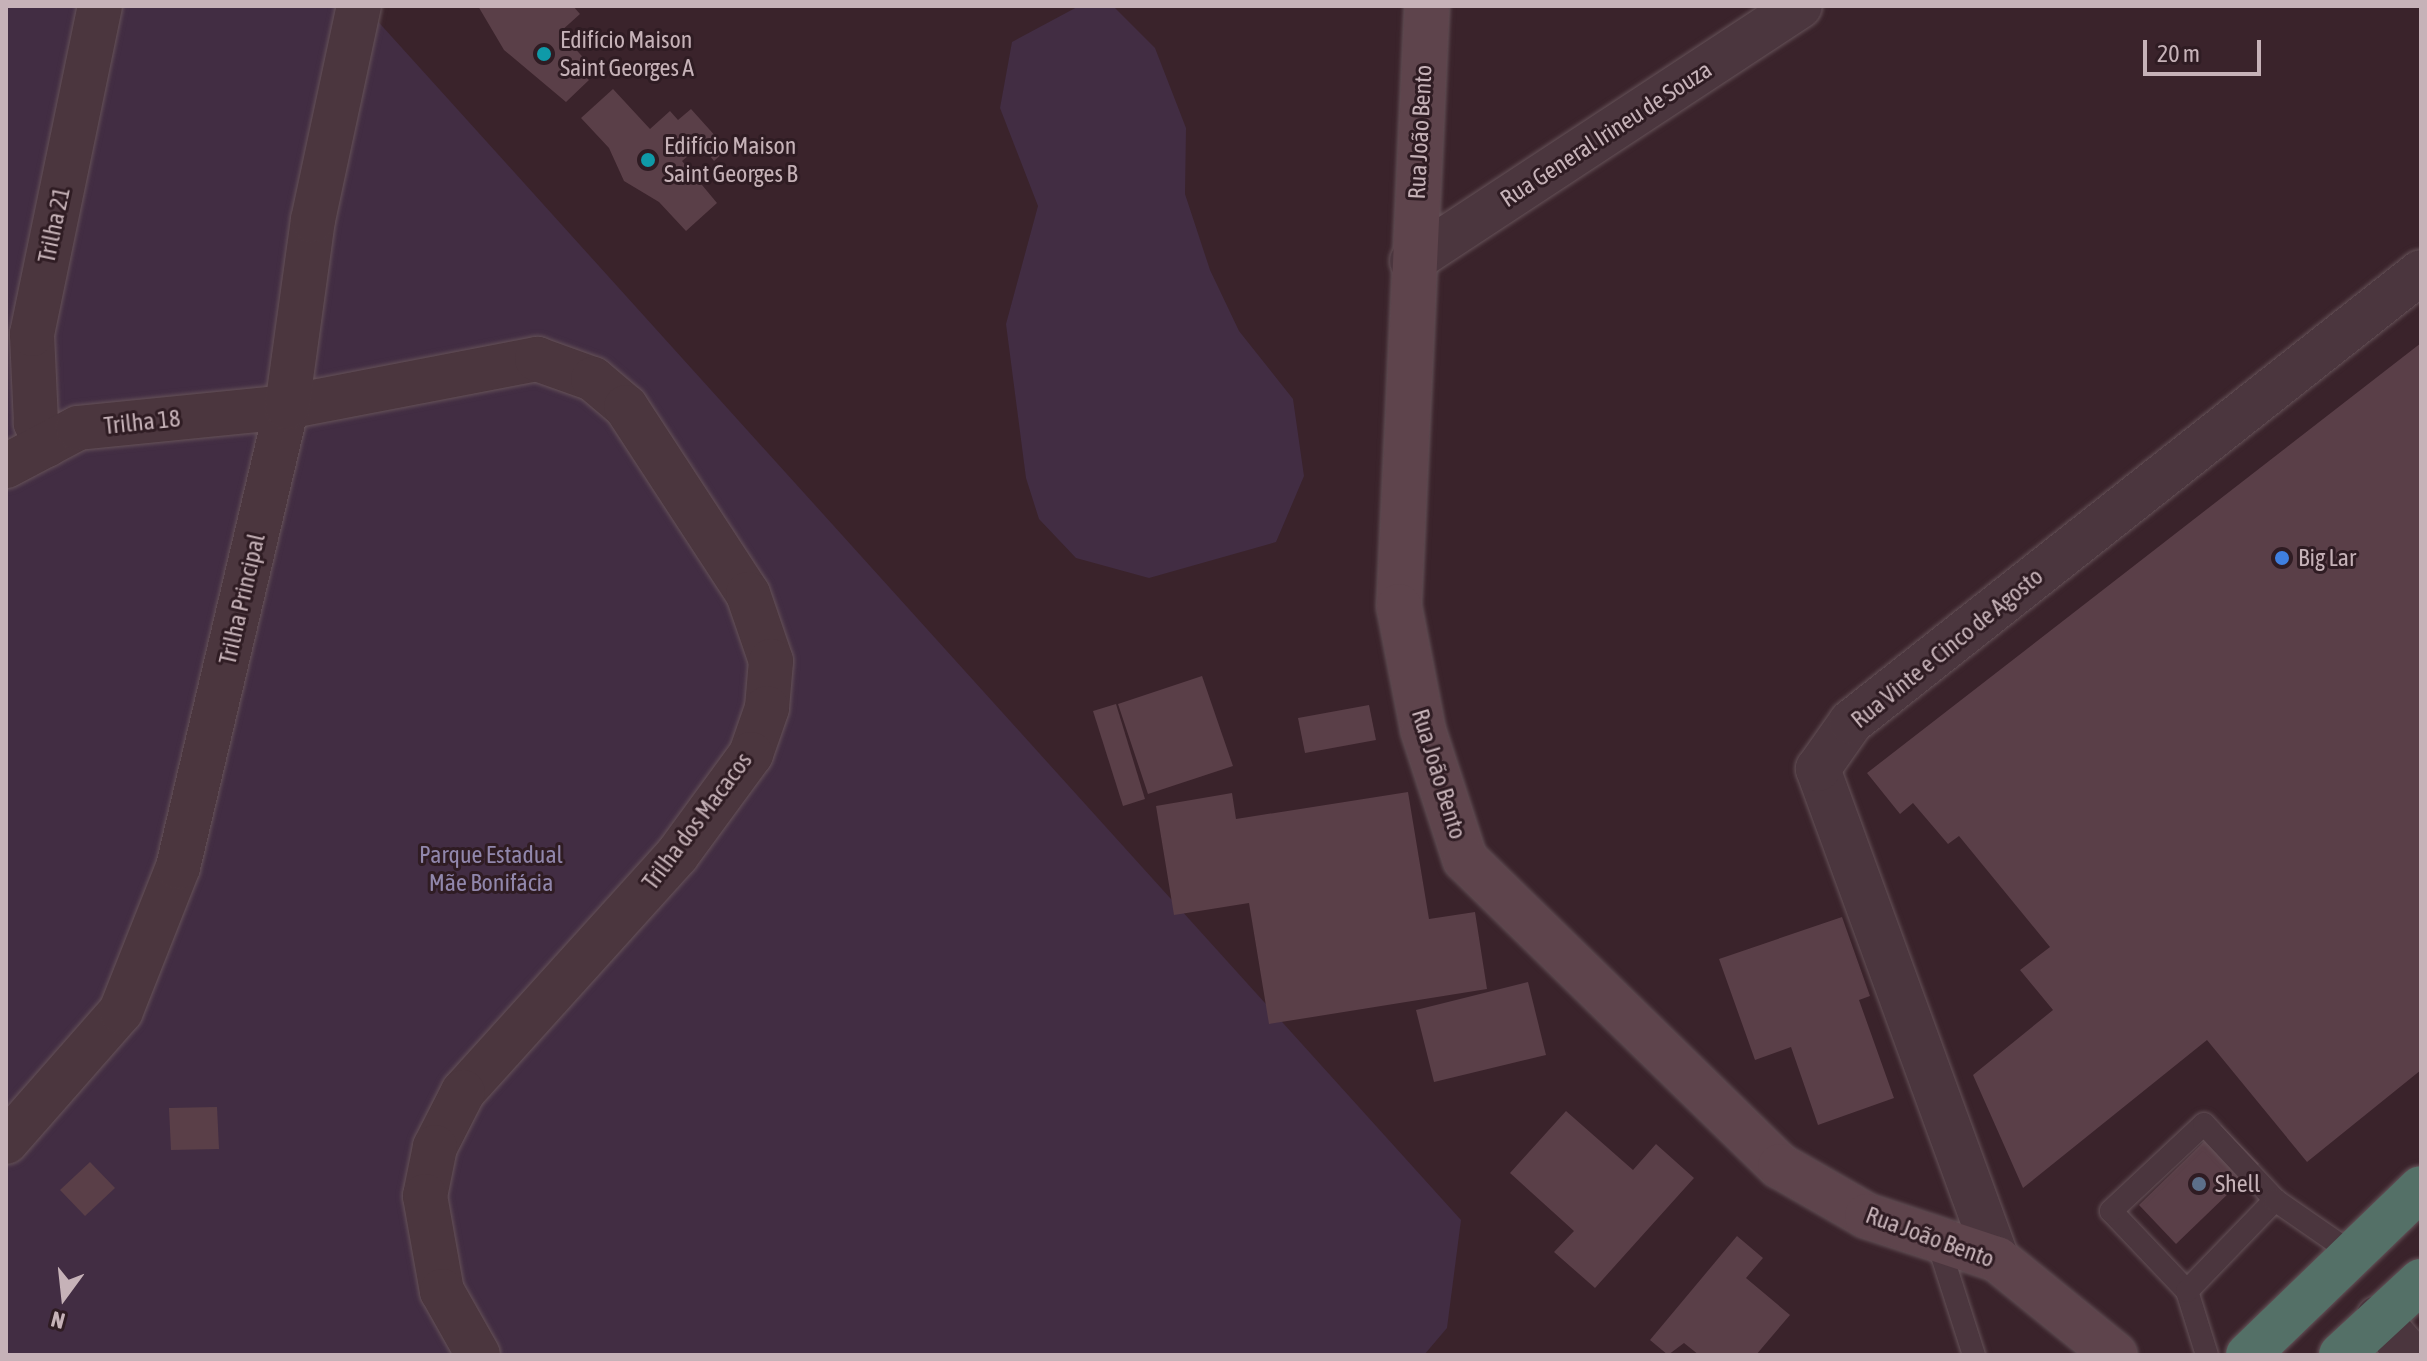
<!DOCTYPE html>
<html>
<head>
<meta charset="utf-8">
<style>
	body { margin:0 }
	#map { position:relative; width:2427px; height:1361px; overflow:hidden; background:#3a232b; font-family:"Asap Condensed",sans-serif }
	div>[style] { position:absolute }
	.green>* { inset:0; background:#422d43 }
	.building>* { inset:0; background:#5a3f48 }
	.roads { filter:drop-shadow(0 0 2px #655258) drop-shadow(0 0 2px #655258) }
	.lane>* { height:22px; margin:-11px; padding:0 11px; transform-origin:11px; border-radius:11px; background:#4b363e }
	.street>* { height:44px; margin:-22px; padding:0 22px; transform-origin:22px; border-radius:22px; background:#4b363e }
	.secondary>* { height:44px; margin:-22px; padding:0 22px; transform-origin:22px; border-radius:22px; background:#5e444c }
	.highway>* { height:44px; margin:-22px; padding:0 22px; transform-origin:22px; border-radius:22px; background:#547067 }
	.dots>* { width:22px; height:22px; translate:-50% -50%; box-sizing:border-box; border:4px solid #2f1c23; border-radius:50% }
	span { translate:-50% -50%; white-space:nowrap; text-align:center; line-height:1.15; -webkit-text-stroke:6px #2f1c23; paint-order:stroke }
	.poi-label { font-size:24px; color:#c6b2b8 }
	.left { translate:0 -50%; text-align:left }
	.street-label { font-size:24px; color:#c6b2b8 }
	.park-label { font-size:24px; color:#9187ac }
	.frame { position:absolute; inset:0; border:8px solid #c6b2b8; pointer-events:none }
	.north { position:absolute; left:24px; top:1257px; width:80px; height:80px; -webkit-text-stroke:6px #2f1c23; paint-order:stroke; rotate:195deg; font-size:22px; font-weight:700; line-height:32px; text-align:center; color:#c6b2b8 }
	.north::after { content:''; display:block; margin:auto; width:28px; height:36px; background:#c6b2b8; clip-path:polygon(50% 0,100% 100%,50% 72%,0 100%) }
	.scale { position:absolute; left:2143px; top:40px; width:118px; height:36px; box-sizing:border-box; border:4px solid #c6b2b8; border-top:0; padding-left:10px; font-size:24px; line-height:28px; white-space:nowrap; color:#c6b2b8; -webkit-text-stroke:6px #2f1c23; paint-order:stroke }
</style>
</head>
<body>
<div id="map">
	<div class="green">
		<i style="clip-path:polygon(6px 6px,364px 6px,1461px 1220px,1447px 1328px,1424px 1355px,6px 1355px)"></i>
		<i style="clip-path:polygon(1079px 6px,1113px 6px,1155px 48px,1186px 128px,1185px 194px,1210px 270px,1239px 331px,1293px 399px,1304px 476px,1276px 542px,1149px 578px,1076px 558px,1039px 519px,1026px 478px,1006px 324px,1038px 206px,1000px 108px,1012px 42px)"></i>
	</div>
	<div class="building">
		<i style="clip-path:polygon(478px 6px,573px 6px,580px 14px,560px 32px,590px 65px,582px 73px,589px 80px,566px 102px,504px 50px)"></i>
		<i style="clip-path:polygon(613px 89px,650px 129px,670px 111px,678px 120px,691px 109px,727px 149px,714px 161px,701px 145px,682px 161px,717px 203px,686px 231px,659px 202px,624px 181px,609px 148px,581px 118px)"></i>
		<i style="clip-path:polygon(2421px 343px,2421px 1070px,2307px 1162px,2207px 1040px,2023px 1188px,1973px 1075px,2053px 1010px,2020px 970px,2050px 947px,1959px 836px,1948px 844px,1913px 803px,1900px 814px,1867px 773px)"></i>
		<i style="clip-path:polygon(1202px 676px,1233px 766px,1148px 794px,1118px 704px)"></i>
		<i style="clip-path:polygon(1116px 704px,1145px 799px,1123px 806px,1093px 711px)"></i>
		<i style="clip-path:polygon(1369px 705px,1376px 740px,1305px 753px,1298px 718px)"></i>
		<i style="clip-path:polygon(1408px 792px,1429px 919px,1475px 912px,1487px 989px,1269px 1024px,1249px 903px,1174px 915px,1156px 806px,1232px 793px,1236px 819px)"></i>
		<i style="clip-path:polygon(1842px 917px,1870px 996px,1859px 1000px,1894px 1098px,1818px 1125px,1791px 1047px,1755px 1060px,1719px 959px)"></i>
		<i style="clip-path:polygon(1528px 982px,1546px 1055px,1434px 1082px,1416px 1010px)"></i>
		<i style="clip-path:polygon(217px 1107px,219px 1149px,171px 1150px,169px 1108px)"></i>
		<i style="clip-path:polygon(1566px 1111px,1633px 1170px,1656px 1144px,1694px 1178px,1595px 1288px,1554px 1252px,1574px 1231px,1510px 1173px)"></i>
		<i style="clip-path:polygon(2221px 1125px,2259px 1164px,2176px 1244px,2139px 1205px)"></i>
		<i style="clip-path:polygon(90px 1162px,115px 1188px,85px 1216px,60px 1190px)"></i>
		<i style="clip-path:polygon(1737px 1236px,1763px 1258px,1746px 1278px,1790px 1315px,1756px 1355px,1699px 1355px,1684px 1343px,1668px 1355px,1650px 1340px)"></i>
	</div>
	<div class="roads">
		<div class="lane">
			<i style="left:1937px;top:1240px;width:121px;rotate:72.2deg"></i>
			<i style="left:2187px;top:1291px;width:110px;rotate:-133.5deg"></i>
			<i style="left:2111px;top:1211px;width:127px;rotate:-43.1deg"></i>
			<i style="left:2204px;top:1124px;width:104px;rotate:46.9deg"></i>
			<i style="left:2207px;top:1355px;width:67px;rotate:-107.4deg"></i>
			<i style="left:2187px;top:1291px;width:127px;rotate:-46deg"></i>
			<i style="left:2275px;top:1200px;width:91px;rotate:34.7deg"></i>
		</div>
		<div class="street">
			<i style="left:1412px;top:261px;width:464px;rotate:-33.3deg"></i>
			<i style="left:47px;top:445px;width:25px;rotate:-117deg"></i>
			<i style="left:36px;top:423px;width:89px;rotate:-92.6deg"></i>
			<i style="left:32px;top:334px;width:335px;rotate:-78.3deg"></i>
			<i style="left:6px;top:466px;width:81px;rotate:-27.8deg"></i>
			<i style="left:78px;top:428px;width:210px;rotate:-5.7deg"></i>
			<i style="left:287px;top:407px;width:255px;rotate:-10.9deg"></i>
			<i style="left:537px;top:359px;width:59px;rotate:19.7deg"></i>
			<i style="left:593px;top:379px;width:43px;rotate:40.3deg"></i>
			<i style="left:626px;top:407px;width:223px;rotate:56.9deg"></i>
			<i style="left:748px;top:594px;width:71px;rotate:71.1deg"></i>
			<i style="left:771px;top:661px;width:47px;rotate:94.9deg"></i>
			<i style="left:767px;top:708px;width:49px;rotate:109.2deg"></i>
			<i style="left:751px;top:754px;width:125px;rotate:126.2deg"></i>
			<i style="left:677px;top:855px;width:319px;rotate:132.1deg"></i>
			<i style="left:463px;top:1092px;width:62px;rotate:117deg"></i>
			<i style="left:435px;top:1147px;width:50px;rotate:101.5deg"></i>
			<i style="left:425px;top:1196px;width:97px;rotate:79.9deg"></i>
			<i style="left:442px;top:1291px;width:73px;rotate:60.6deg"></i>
			<i style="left:6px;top:1142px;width:174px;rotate:-48.7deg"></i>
			<i style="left:121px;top:1011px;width:155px;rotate:-68.4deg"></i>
			<i style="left:178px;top:867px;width:473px;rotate:-76.7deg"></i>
			<i style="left:287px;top:407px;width:189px;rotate:-82.1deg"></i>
			<i style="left:313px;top:220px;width:219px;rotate:-77.9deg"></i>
			<i style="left:1997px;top:1259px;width:522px;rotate:-110.07deg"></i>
			<i style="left:1818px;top:769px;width:57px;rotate:-54.9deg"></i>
			<i style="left:1851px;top:722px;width:726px;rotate:-38.29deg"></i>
			<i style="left:2378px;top:1318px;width:49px;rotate:49.1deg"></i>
		</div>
		<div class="secondary">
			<i style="left:1427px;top:6px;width:601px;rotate:92.67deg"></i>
			<i style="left:1399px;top:606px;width:126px;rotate:79deg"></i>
			<i style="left:1423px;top:730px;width:136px;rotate:72deg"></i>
			<i style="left:1465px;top:859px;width:440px;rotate:44.3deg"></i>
			<i style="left:1780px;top:1166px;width:100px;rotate:29.9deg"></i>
			<i style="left:1867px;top:1216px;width:137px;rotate:18.3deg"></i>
			<i style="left:1997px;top:1259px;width:152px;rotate:39.1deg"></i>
		</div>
		<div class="highway">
			<i style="left:2248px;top:1355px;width:240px;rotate:-44deg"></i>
			<i style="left:2341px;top:1355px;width:109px;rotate:-42.8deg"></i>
		</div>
	</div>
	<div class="dots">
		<i style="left:544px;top:54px;background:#0f9aa8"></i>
		<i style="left:648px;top:160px;background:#0f9aa8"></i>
		<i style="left:2282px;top:558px;background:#3f7fe0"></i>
		<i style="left:2199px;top:1184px;background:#5c6f8a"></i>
	</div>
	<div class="poi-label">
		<span class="left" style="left:560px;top:54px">Edifício Maison<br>Saint Georges A</span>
		<span class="left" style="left:664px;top:160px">Edifício Maison<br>Saint Georges B</span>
		<span class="left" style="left:2298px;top:558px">Big Lar</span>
		<span class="left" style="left:2215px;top:1184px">Shell</span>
	</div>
	<div class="street-label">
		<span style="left:1420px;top:132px;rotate:-87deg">Rua João Bento</span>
		<span style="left:1606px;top:134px;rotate:-33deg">Rua General Irineu de Souza</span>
		<span style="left:54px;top:225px;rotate:-78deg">Trilha 21</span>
		<span style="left:142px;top:422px;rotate:-6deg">Trilha 18</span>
		<span style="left:242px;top:599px;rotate:-77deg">Trilha Principal</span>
		<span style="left:1947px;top:648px;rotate:-39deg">Rua Vinte e Cinco de Agosto</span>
		<span style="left:1439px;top:774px;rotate:73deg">Rua João Bento</span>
		<span style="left:697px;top:821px;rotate:-53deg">Trilha dos Macacos</span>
		<span style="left:1930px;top:1237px;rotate:20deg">Rua João Bento</span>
	</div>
	<div class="park-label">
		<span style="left:491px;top:869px">Parque Estadual<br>Mãe Bonifácia</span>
	</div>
	<div class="frame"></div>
	<div class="north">N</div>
	<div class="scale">20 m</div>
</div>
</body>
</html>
